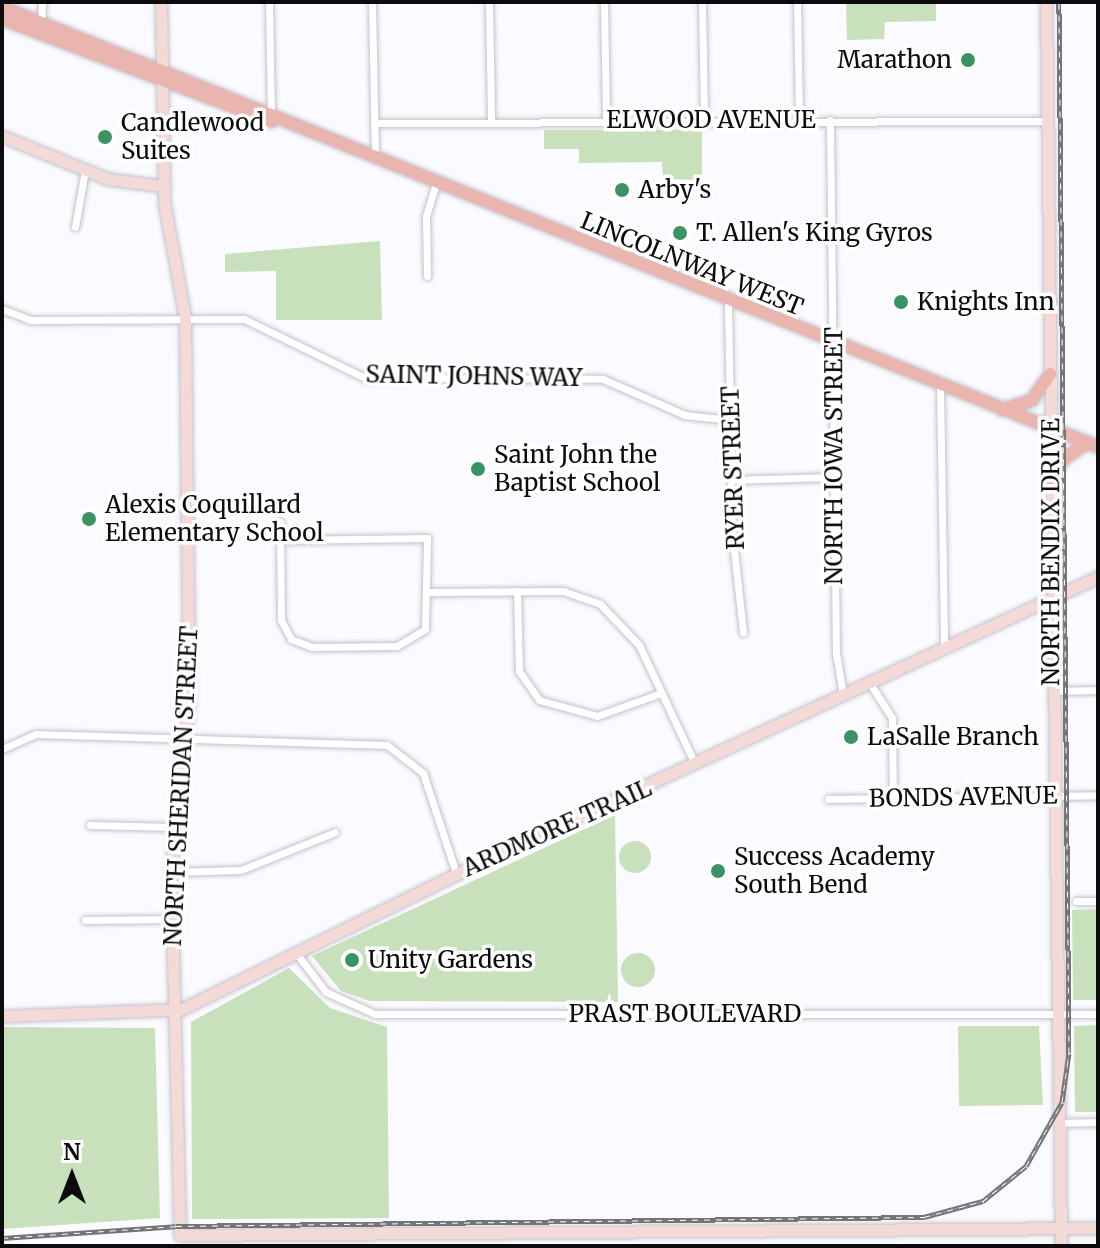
<!DOCTYPE html>
<html>
<head>
<meta charset="utf-8">
<style>
	body { margin:0 }
	#map { position:relative; width:1100px; height:1248px; overflow:hidden; background:#fafaff; font-family:Merriweather,serif }
	div>[style] { position:absolute }
	.green>* { inset:0; background:#c8e1bc }
	.round { border-radius:50% }
	.roads { filter:drop-shadow(0 0 2px #c3c2ca) drop-shadow(0 0 2px #c3c2ca) }
	.street>* { height:7px; margin:-3.5px; padding:0 3.5px; transform-origin:3.5px; border-radius:3.5px; background:#fff }
	.secondary>* { height:11px; margin:-5.5px; padding:0 5.5px; transform-origin:5.5px; border-radius:5.5px; background:#f4dad7 }
	.primary>* { height:12px; margin:-6px; padding:0 6px; transform-origin:6px; border-radius:6px; background:#eab4af }
	.rail>* { height:5px; margin-top:-2.5px; transform-origin:0; background:repeating-linear-gradient(90deg,#fff 0 6px,#757578 0 12px); box-sizing:border-box; border-block:2px solid #757578 }
	.dots>* { width:22px; height:22px; translate:-50% -50%; box-sizing:border-box; border:4px solid #fff; border-radius:50% }
	span { translate:-50% -50%; white-space:nowrap; text-align:center; line-height:1.15; -webkit-text-stroke:7px #fff; paint-order:stroke }
	.poi-label { font-size:24px; color:#0c0c0e }
	.right { translate:-100% -50%; text-align:right }
	.left { translate:0 -50%; text-align:left }
	.street-label { font-size:24px; color:#0c0c0e }
	.frame { position:absolute; inset:0; border:4px solid #0c0c0e; pointer-events:none }
	.north { position:absolute; left:32px; top:1136px; width:80px; height:80px; -webkit-text-stroke:6px #fff; paint-order:stroke; rotate:0deg; font-size:22px; font-weight:700; line-height:32px; text-align:center; color:#0c0c0e }
	.north::after { content:''; display:block; margin:auto; width:28px; height:36px; background:#0c0c0e; clip-path:polygon(50% 0,100% 100%,50% 72%,0 100%) }
</style>
</head>
<body>
<div id="map">
	<div class="green">
		<i style="clip-path:polygon(846px 2px,936px 2px,936px 21px,885px 22px,884px 39px,847px 40px)"></i>
		<i style="clip-path:polygon(544px 130px,702px 130px,702px 180px,663px 179px,662px 162px,579px 163px,579px 149px,544px 149px)"></i>
		<i style="clip-path:polygon(380px 241px,382px 320px,276px 320px,276px 271px,225px 272px,225px 254px)"></i>
		<i style="clip-path:polygon(615px 815px,618px 1002px,370px 1001px,341px 991px,312px 956px)"></i>
		<i class="round" style="left:619px;top:841px;width:32px;height:32px"></i>
		<i style="clip-path:polygon(1098px 909px,1098px 1000px,1073px 1000px,1072px 910px)"></i>
		<i class="round" style="left:621px;top:953px;width:34px;height:34px"></i>
		<i style="clip-path:polygon(289px 968px,330px 1008px,387px 1027px,389px 1218px,192px 1219px,191px 1022px)"></i>
		<i style="clip-path:polygon(1098px 1025px,1098px 1112px,1075px 1112px,1074px 1026px)"></i>
		<i style="clip-path:polygon(958px 1026px,1039px 1026px,1043px 1105px,959px 1106px)"></i>
		<i style="clip-path:polygon(2px 1027px,155px 1028px,160px 1218px,2px 1229px)"></i>
	</div>
	<div class="roads">
		<div class="street">
			<i style="left:269px;top:2px;width:113px;rotate:89deg"></i>
			<i style="left:372px;top:2px;width:154px;rotate:88.9deg"></i>
			<i style="left:489px;top:2px;width:119px;rotate:89deg"></i>
			<i style="left:604px;top:2px;width:118px;rotate:89deg"></i>
			<i style="left:702px;top:2px;width:117px;rotate:89deg"></i>
			<i style="left:797px;top:2px;width:117px;rotate:89deg"></i>
			<i style="left:41px;top:24px;width:22px;rotate:-87deg"></i>
			<i style="left:830px;top:120px;width:533px;rotate:89.36deg"></i>
			<i style="left:836px;top:653px;width:43px;rotate:80.5deg"></i>
			<i style="left:374px;top:123px;width:675px;rotate:-0.17deg"></i>
			<i style="left:75px;top:227px;width:58px;rotate:-80deg"></i>
			<i style="left:427px;top:276px;width:60px;rotate:-91deg"></i>
			<i style="left:426px;top:216px;width:31px;rotate:-73deg"></i>
			<i style="left:728px;top:302px;width:230px;rotate:89deg"></i>
			<i style="left:732px;top:532px;width:101px;rotate:83.7deg"></i>
			<i style="left:2px;top:309px;width:30px;rotate:21deg"></i>
			<i style="left:30px;top:320px;width:214px;rotate:-0.3deg"></i>
			<i style="left:244px;top:319px;width:135px;rotate:26deg"></i>
			<i style="left:365px;top:378px;width:238px;rotate:0.2deg"></i>
			<i style="left:603px;top:379px;width:90px;rotate:23.7deg"></i>
			<i style="left:685px;top:415px;width:45px;rotate:6.3deg"></i>
			<i style="left:940px;top:385px;width:261px;rotate:89.1deg"></i>
			<i style="left:731px;top:480px;width:104px;rotate:-1.7deg"></i>
			<i style="left:280px;top:522px;width:98px;rotate:89.4deg"></i>
			<i style="left:281px;top:620px;width:21px;rotate:62deg"></i>
			<i style="left:291px;top:639px;width:22px;rotate:21deg"></i>
			<i style="left:312px;top:647px;width:85px;rotate:-0.7deg"></i>
			<i style="left:397px;top:646px;width:33px;rotate:-31deg"></i>
			<i style="left:425px;top:629px;width:91px;rotate:-88.7deg"></i>
			<i style="left:427px;top:538px;width:146px;rotate:179.2deg"></i>
			<i style="left:517px;top:591px;width:80px;rotate:88.6deg"></i>
			<i style="left:519px;top:671px;width:35px;rotate:55deg"></i>
			<i style="left:539px;top:700px;width:60px;rotate:15.4deg"></i>
			<i style="left:597px;top:716px;width:68px;rotate:-19.8deg"></i>
			<i style="left:430px;top:592px;width:133px;rotate:-0.4deg"></i>
			<i style="left:563px;top:591px;width:39px;rotate:19deg"></i>
			<i style="left:600px;top:604px;width:57px;rotate:46.4deg"></i>
			<i style="left:639px;top:645px;width:132px;rotate:64.8deg"></i>
			<i style="left:869px;top:682px;width:43px;rotate:57.4deg"></i>
			<i style="left:892px;top:718px;width:81px;rotate:89.3deg"></i>
			<i style="left:1052px;top:691px;width:46px;rotate:-1.2deg"></i>
			<i style="left:2px;top:749px;width:37px;rotate:-24deg"></i>
			<i style="left:36px;top:734px;width:351px;rotate:1.8deg"></i>
			<i style="left:387px;top:745px;width:46px;rotate:37.9deg"></i>
			<i style="left:423px;top:773px;width:105px;rotate:71.7deg"></i>
			<i style="left:828px;top:799px;width:270px;rotate:-0.8deg"></i>
			<i style="left:90px;top:825px;width:85px;rotate:1.3deg"></i>
			<i style="left:171px;top:872px;width:70px;rotate:-1.6deg"></i>
			<i style="left:241px;top:870px;width:101px;rotate:-22deg"></i>
			<i style="left:1076px;top:901px;width:22px"></i>
			<i style="left:85px;top:920px;width:87px;rotate:-0.7deg"></i>
			<i style="left:296px;top:953px;width:49px;rotate:52.4deg"></i>
			<i style="left:326px;top:992px;width:54px;rotate:24.2deg"></i>
			<i style="left:375px;top:1014px;width:723px"></i>
			<i style="left:1058px;top:1123px;width:40px;rotate:-1.4deg"></i>
		</div>
		<div class="secondary">
			<i style="left:161px;top:2px;width:200px;rotate:89.1deg"></i>
			<i style="left:164px;top:202px;width:118px;rotate:79.7deg"></i>
			<i style="left:185px;top:318px;width:383px;rotate:89.4deg"></i>
			<i style="left:189px;top:701px;width:172px;rotate:96deg"></i>
			<i style="left:171px;top:872px;width:363px;rotate:88.6deg"></i>
			<i style="left:180px;top:1235px;width:918px;rotate:-0.44deg"></i>
			<i style="left:1046px;top:2px;width:1244px;rotate:89.31deg"></i>
			<i style="left:2px;top:136px;width:114px;rotate:22.1deg"></i>
			<i style="left:108px;top:179px;width:55px;rotate:7.3deg"></i>
			<i style="left:2px;top:1016px;width:180px;rotate:-2.2deg"></i>
			<i style="left:182px;top:1009px;width:372px;rotate:-26.2deg"></i>
			<i style="left:516px;top:845px;width:641px;rotate:-24.73deg"></i>
		</div>
		<div class="primary">
			<i style="left:2px;top:7px;width:1181px;rotate:21.87deg"></i>
			<i style="left:2px;top:19px;width:288px;rotate:20.8deg"></i>
			<i style="left:1002px;top:410px;width:32px;rotate:-18deg"></i>
			<i style="left:1032px;top:400px;width:32px;rotate:-55deg"></i>
			<i style="left:1050px;top:483px;width:25px;rotate:-63deg"></i>
			<i style="left:1061px;top:461px;width:32px;rotate:-35deg"></i>
		</div>
	</div>
	<div class="rail">
		<i style="left:2px;top:1238px;width:174px;rotate:-3.9deg"></i>
		<i style="left:176px;top:1226px;width:748px;rotate:-0.69deg"></i>
		<i style="left:924px;top:1217px;width:61px;rotate:-15.2deg"></i>
		<i style="left:983px;top:1201px;width:55px;rotate:-39.1deg"></i>
		<i style="left:1026px;top:1166px;width:73px;rotate:-60.6deg"></i>
		<i style="left:1062px;top:1102px;width:49px;rotate:-81.9deg"></i>
		<i style="left:1069px;top:1053px;width:1051px;rotate:-90.55deg"></i>
	</div>
	<div class="dots">
		<i style="left:968px;top:60px;background:#3d9265"></i>
		<i style="left:105px;top:137px;background:#3d9265"></i>
		<i style="left:622px;top:190px;background:#3d9265"></i>
		<i style="left:680px;top:233px;background:#3d9265"></i>
		<i style="left:901px;top:302px;background:#3d9265"></i>
		<i style="left:478px;top:469px;background:#3d9265"></i>
		<i style="left:89px;top:519px;background:#3d9265"></i>
		<i style="left:851px;top:737px;background:#3d9265"></i>
		<i style="left:718px;top:871px;background:#3d9265"></i>
		<i style="left:352px;top:960px;background:#3d9265"></i>
	</div>
	<div class="poi-label">
		<span class="right" style="left:952px;top:60px">Marathon</span>
		<span class="left" style="left:121px;top:137px">Candlewood<br>Suites</span>
		<span class="left" style="left:638px;top:190px">Arby's</span>
		<span class="left" style="left:696px;top:233px">T. Allen's King Gyros</span>
		<span class="left" style="left:917px;top:302px">Knights Inn</span>
		<span class="left" style="left:494px;top:469px">Saint John the<br>Baptist School</span>
		<span class="left" style="left:105px;top:519px">Alexis Coquillard<br>Elementary School</span>
		<span class="left" style="left:867px;top:737px">LaSalle Branch</span>
		<span class="left" style="left:734px;top:871px">Success Academy<br>South Bend</span>
		<span class="left" style="left:368px;top:960px">Unity Gardens</span>
	</div>
	<div class="street-label">
		<span style="left:711px;top:120px">ELWOOD AVENUE</span>
		<span style="left:692px;top:264px;rotate:22deg">LINCOLNWAY WEST</span>
		<span style="left:474px;top:376px;rotate:1deg">SAINT JOHNS WAY</span>
		<span style="left:834px;top:456px;rotate:-90deg">NORTH IOWA STREET</span>
		<span style="left:733px;top:468px;rotate:-92deg">RYER STREET</span>
		<span style="left:1051px;top:552px;rotate:-90deg">NORTH BENDIX DRIVE</span>
		<span style="left:181px;top:786px;rotate:-87deg">NORTH SHERIDAN STREET</span>
		<span style="left:963px;top:797px;rotate:-1deg">BONDS AVENUE</span>
		<span style="left:557px;top:828px;rotate:-24deg">ARDMORE TRAIL</span>
		<span style="left:685px;top:1014px">PRAST BOULEVARD</span>
	</div>
	<div class="frame"></div>
	<div class="north">N</div>
</div>
</body>
</html>
